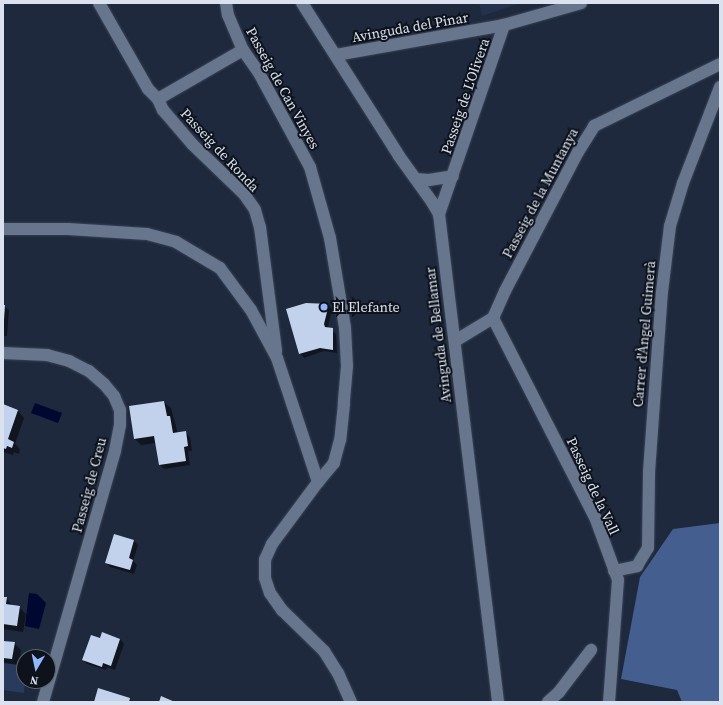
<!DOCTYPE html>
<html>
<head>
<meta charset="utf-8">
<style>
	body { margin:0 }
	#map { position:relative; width:723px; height:705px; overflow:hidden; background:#1e293d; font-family:"Source Serif 4",serif }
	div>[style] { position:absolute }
	.built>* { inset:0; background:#24324d }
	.green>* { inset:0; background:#293b5c }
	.forest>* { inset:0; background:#435e8f }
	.water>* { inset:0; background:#000832 }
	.shadow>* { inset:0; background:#0007 }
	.building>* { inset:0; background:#c2d1ec }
	.roads { filter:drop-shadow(0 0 1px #3a4355) drop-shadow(0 0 1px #3a4355) }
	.minor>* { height:12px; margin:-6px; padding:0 6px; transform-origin:6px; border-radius:6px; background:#67758d }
	.dots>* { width:11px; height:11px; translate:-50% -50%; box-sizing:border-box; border:2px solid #0d121b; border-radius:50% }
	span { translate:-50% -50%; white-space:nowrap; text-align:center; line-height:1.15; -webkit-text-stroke:4px #0d121b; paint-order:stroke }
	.street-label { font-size:14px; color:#dae2f0 }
	.poi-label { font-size:14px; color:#dae2f0 }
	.left { translate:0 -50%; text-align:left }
	.frame { position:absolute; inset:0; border:4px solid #dae2f0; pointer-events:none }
	.north { position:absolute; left:16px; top:649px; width:40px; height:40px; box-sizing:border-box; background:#0d121b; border:1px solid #5f6570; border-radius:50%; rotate:189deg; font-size:11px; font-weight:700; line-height:16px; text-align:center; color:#dae2f0 }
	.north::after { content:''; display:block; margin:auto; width:14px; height:18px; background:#91b8fd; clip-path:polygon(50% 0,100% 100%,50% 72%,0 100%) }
</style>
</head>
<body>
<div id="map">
	<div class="built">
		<i style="clip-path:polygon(479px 3px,521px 3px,482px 16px)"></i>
	</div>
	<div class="green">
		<i style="clip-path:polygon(3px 662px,24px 666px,25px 681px,24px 693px,3px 690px)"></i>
	</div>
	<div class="forest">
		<i style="clip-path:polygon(720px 523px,720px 702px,682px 702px,677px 690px,621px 679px,640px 577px,673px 529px)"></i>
	</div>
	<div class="water">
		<i style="clip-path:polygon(35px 403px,62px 413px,58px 423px,31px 413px)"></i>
		<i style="clip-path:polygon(29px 593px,37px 594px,46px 603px,39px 629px,25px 626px)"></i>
	</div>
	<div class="shadow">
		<i style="clip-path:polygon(328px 305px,332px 309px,328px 327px,336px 334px,337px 353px,324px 351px,304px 358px,300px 353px)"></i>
		<i style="clip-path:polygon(3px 306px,9px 310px,7px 336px,3px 336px)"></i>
		<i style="clip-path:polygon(164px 402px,171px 408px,178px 434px,185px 432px,190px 437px,192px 451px,188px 451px,190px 465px,164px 469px,160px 465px,156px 443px,141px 445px,135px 439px)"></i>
		<i style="clip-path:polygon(3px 405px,18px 411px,24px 418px,15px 444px,20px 449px,19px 454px,14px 452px,13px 455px,3px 452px)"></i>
		<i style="clip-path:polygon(134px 541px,138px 545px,133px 561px,137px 565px,134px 574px,110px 567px,106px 562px)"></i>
		<i style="clip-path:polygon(3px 598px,6px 598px,13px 606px,19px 607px,26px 614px,23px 632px,3px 629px)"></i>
		<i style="clip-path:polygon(120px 639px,124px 644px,115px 670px,107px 667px,106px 670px,87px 664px,83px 660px)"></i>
		<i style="clip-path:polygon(3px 642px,14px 643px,21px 650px,19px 665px,3px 663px)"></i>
	</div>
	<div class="building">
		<i style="clip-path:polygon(306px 303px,329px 304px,324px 324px,325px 327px,333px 328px,333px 350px,320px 348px,299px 354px,286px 309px)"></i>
		<i style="clip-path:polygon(3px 305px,5px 305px,4px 320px,3px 320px)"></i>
		<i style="clip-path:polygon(164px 401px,167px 416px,170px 416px,173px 433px,186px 431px,188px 446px,184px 447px,186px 461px,159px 465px,154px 436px,134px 439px,129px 406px)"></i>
		<i style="clip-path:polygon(3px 404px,18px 410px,8px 439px,14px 442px,12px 448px,7px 446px,6px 449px,3px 448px)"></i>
		<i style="clip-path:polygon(114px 534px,134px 540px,129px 558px,133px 560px,130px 570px,105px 563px)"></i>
		<i style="clip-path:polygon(3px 597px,7px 597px,6px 604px,20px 606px,17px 626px,3px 624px)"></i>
		<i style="clip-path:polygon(102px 632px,120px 639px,111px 666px,103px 663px,102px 667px,82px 660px,91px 635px,100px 638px)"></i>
		<i style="clip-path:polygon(3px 641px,15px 642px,12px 659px,3px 658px)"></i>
		<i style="clip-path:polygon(98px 688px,130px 698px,129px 702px,94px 702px)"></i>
		<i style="clip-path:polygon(161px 696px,175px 702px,159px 702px)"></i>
	</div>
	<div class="roads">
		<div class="minor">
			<i style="left:99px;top:3px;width:99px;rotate:60.3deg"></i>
			<i style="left:148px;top:89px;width:14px;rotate:45deg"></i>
			<i style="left:158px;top:99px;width:12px;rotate:66deg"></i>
			<i style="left:163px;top:110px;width:45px;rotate:49.5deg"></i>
			<i style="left:192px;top:144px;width:72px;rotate:43.9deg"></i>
			<i style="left:244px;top:194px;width:19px;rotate:55deg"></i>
			<i style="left:255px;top:210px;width:18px;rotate:74deg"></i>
			<i style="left:260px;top:227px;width:125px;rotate:82.6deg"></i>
			<i style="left:226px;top:3px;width:12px;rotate:81deg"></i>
			<i style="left:228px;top:15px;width:38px;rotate:67deg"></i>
			<i style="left:243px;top:50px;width:28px;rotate:55deg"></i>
			<i style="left:259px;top:73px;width:107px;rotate:61.5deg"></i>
			<i style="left:310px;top:167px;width:74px;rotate:74.3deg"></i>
			<i style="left:330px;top:238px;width:91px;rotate:80.5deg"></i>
			<i style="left:345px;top:328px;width:38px;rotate:87deg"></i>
			<i style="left:347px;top:366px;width:38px;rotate:95deg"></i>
			<i style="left:344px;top:404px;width:36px;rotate:96deg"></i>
			<i style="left:340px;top:440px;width:24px;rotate:105deg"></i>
			<i style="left:334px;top:463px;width:25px;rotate:130deg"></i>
			<i style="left:318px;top:482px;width:77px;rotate:126.6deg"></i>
			<i style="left:272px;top:544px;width:17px;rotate:114deg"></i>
			<i style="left:265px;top:560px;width:18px;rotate:90deg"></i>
			<i style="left:265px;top:578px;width:16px;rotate:72deg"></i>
			<i style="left:270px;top:593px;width:21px;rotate:55deg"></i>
			<i style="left:282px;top:610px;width:59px;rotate:44.3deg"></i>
			<i style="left:324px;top:651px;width:26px;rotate:58deg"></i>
			<i style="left:338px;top:673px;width:32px;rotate:66deg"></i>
			<i style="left:302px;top:3px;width:181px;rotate:57.6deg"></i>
			<i style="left:399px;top:156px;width:57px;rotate:54.3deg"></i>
			<i style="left:432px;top:202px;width:14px;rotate:60deg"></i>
			<i style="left:439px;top:214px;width:492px;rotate:83.1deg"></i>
			<i style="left:336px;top:55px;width:171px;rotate:-10.1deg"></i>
			<i style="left:504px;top:25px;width:80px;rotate:-15.9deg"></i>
			<i style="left:158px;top:99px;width:98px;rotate:-30deg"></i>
			<i style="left:416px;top:179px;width:13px;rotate:4deg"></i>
			<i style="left:429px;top:180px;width:24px;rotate:-9deg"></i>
			<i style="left:439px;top:214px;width:200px;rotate:-71deg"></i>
			<i style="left:3px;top:229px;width:65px"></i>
			<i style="left:68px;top:229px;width:79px;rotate:3.6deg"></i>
			<i style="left:147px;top:234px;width:30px;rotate:15deg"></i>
			<i style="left:176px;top:242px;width:51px;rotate:30.6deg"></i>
			<i style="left:220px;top:268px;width:52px;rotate:53.6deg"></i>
			<i style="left:251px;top:310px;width:55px;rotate:61.6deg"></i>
			<i style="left:277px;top:358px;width:131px;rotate:71.7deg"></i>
			<i style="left:493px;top:318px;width:224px;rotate:62.9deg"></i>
			<i style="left:595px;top:517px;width:67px;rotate:69.9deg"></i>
			<i style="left:618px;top:580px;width:122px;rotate:94.2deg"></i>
			<i style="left:455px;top:341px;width:44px;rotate:-31.2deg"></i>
			<i style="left:493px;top:318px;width:30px;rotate:-66deg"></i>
			<i style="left:505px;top:291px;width:157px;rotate:-62.3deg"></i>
			<i style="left:578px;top:152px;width:31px;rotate:-58deg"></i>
			<i style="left:594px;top:126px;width:140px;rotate:-26.2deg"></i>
			<i style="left:3px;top:353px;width:44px;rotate:2.6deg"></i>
			<i style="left:47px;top:355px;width:23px;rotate:15deg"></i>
			<i style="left:69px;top:361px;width:22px;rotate:27deg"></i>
			<i style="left:89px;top:371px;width:20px;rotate:41deg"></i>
			<i style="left:104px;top:384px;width:16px;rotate:50deg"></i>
			<i style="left:114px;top:396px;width:15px;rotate:67deg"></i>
			<i style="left:120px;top:410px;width:15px;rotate:90deg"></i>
			<i style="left:120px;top:425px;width:26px;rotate:101deg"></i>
			<i style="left:115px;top:451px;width:261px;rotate:106deg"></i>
			<i style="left:614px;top:571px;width:24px;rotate:-12deg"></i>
			<i style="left:637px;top:566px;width:21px;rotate:-59deg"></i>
			<i style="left:648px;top:548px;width:76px;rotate:-89.2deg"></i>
			<i style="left:649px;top:472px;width:180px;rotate:-85.9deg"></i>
			<i style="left:662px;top:292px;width:66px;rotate:-83.1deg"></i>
			<i style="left:670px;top:226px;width:45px;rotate:-73.2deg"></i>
			<i style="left:683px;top:183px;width:103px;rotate:-68.9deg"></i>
			<i style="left:548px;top:702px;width:15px;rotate:-42deg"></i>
			<i style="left:559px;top:692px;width:53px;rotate:-52.7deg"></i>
		</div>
	</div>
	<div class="dots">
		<i style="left:324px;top:307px;background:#91b8fd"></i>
	</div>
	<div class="street-label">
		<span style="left:410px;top:27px;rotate:-10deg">Avinguda del Pinar</span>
		<span style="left:283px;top:88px;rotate:61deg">Passeig de Can Vinyes</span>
		<span style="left:465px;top:96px;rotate:-71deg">Passeig de L'Olivera</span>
		<span style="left:220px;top:150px;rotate:47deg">Passeig de Ronda</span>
		<span style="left:540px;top:193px;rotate:-62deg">Passeig de la Muntanya</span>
		<span style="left:644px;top:334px;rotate:-85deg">Carrer d'Àngel Guimerà</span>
		<span style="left:438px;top:335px;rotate:-97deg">Avinguda de Bellamar</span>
		<span style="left:89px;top:485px;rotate:-75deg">Passeig de Creu</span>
		<span style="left:593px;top:486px;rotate:65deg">Passeig de la Vall</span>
	</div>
	<div class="poi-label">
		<span class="left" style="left:332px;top:307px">El Elefante</span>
	</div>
	<div class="frame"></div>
	<div class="north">N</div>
</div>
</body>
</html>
